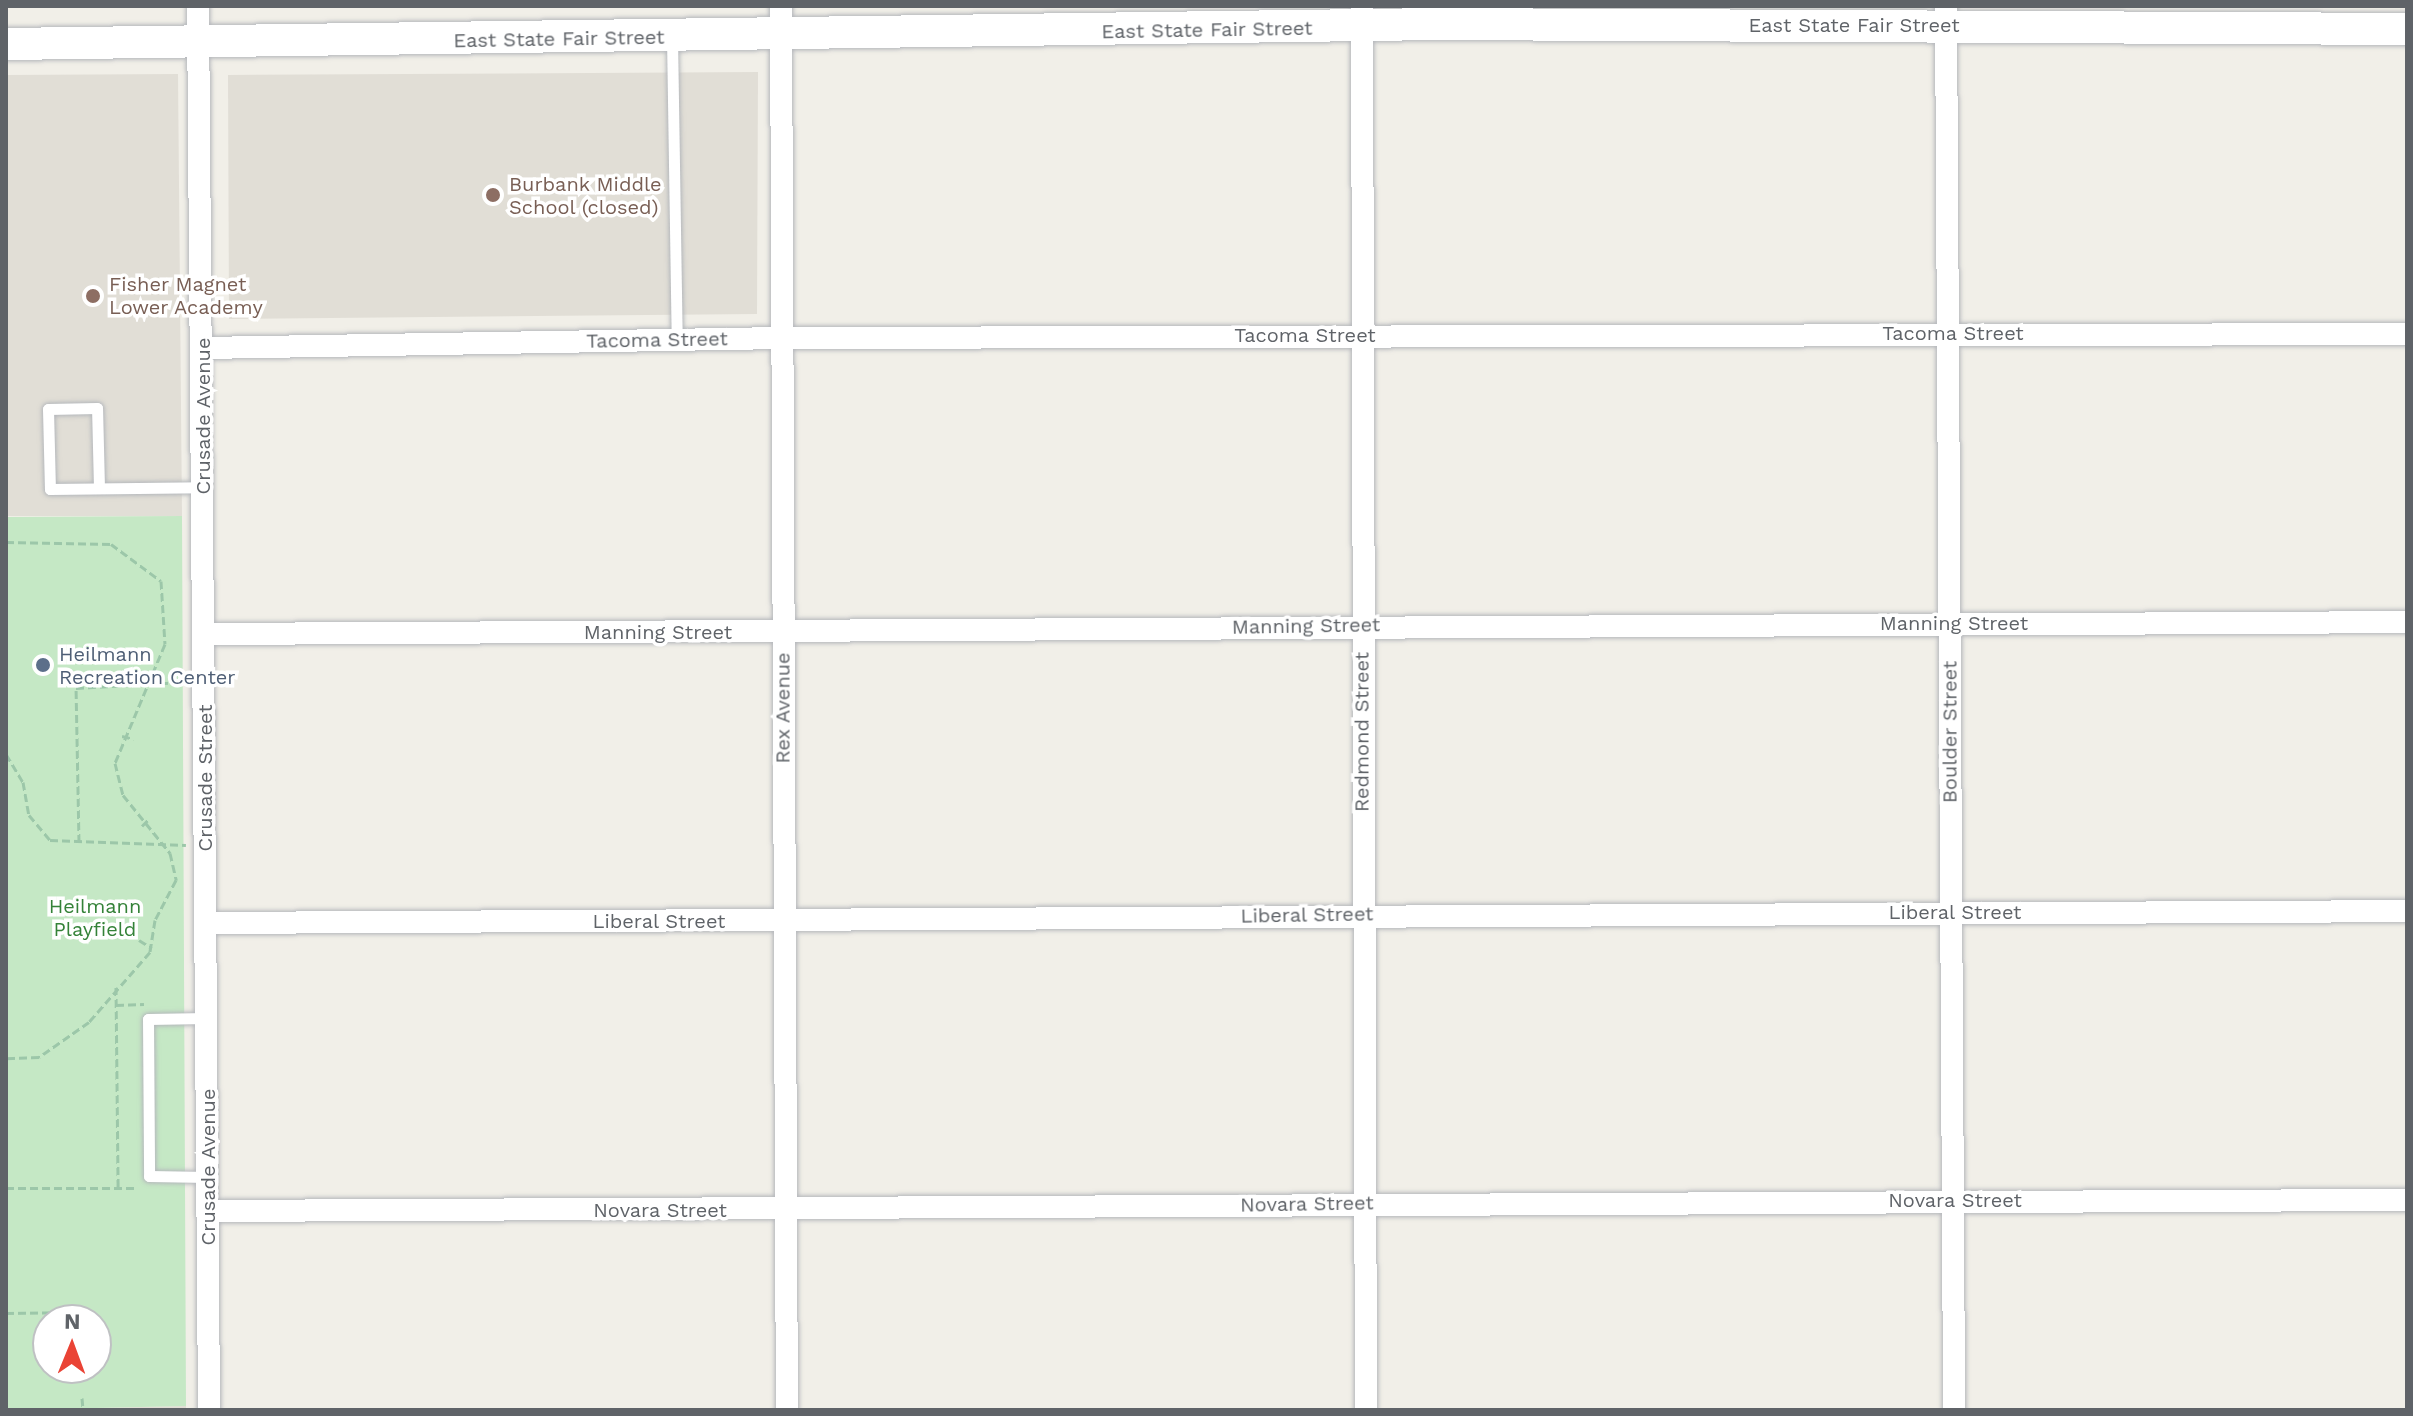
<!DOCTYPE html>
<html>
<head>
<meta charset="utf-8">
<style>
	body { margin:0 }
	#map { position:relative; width:2413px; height:1416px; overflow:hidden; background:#f1efe8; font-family:"Work Sans",sans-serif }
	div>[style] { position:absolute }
	.education>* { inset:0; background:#e1ded6 }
	.green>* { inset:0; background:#c5e8c5 }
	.path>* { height:3px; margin-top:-1.5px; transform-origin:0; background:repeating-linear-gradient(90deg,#9cc7a9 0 8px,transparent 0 12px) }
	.roads { filter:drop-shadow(0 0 2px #b5b8bc) drop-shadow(0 0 2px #b5b8bc) }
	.lane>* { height:11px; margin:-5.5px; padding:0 5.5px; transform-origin:5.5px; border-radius:5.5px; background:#fff }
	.street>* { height:22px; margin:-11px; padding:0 11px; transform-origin:11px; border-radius:11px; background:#fff }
	.secondary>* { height:32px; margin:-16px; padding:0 16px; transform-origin:16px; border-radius:16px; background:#fff }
	.dots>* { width:22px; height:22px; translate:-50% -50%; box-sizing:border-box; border:4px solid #fff; border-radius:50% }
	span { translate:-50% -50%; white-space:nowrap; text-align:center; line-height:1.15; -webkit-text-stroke:7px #fff; paint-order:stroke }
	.street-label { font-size:20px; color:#5f6368 }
	.education-label { font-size:20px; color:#785e54 }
	.left { translate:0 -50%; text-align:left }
	.service-label { font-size:20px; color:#4e5e75 }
	.park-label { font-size:20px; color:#348238 }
	.frame { position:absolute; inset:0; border:8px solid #5f6368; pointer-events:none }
	.north { position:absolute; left:32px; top:1304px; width:80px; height:80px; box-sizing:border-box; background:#fff; border:2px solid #bfc1c3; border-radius:50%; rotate:1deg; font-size:22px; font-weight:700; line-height:32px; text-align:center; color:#5f6368 }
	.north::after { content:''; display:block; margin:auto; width:28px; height:36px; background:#ea4335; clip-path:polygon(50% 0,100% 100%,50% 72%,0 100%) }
</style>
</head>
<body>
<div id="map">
	<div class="education">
		<i style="clip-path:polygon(758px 72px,757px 314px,229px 319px,228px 75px)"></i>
		<i style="clip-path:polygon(178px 74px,182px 516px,6px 516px,6px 75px)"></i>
		<i style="clip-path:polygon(186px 1406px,186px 1410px,6px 1410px)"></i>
	</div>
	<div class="green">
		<i style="clip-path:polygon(evenodd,182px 516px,186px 1406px,6px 1410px,6px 517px,182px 516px,48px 1320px,96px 1320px,96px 1368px,48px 1368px,48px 1320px)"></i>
	</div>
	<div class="path">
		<i style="left:6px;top:542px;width:105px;rotate:1.1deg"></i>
		<i style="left:111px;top:544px;width:62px;rotate:36.5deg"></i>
		<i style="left:161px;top:581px;width:63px;rotate:86.4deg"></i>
		<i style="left:165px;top:644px;width:129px;rotate:112.8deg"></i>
		<i style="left:115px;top:763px;width:33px;rotate:76deg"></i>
		<i style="left:123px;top:795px;width:75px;rotate:51deg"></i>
		<i style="left:170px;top:853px;width:28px;rotate:77deg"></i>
		<i style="left:176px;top:880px;width:45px;rotate:117.7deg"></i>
		<i style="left:155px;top:920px;width:32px;rotate:99deg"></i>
		<i style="left:150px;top:952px;width:93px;rotate:131.1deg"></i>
		<i style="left:89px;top:1022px;width:61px;rotate:145deg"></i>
		<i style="left:39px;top:1057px;width:33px;rotate:178deg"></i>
		<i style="left:122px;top:736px;width:12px;rotate:14deg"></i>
		<i style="left:6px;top:754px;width:33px;rotate:59deg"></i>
		<i style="left:23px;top:782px;width:34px;rotate:80deg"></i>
		<i style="left:29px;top:815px;width:33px;rotate:50deg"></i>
		<i style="left:50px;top:840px;width:136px;rotate:2.1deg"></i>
		<i style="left:142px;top:826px;width:10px;rotate:-45deg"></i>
		<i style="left:79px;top:842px;width:154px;rotate:-91.1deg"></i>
		<i style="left:76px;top:688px;width:107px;rotate:-3.2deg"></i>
		<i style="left:139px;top:940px;width:15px;rotate:32deg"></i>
		<i style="left:116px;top:987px;width:201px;rotate:89.4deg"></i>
		<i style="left:116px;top:1005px;width:28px;rotate:-2deg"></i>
		<i style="left:6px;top:1188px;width:132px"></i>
		<i style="left:6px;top:1313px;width:75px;rotate:-0.8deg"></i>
		<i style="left:81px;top:1312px;width:8px;rotate:90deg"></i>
		<i style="left:82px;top:1398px;width:12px;rotate:85deg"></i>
	</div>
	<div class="roads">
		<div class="lane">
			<i style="left:672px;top:37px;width:303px;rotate:89.1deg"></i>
			<i style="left:99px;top:488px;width:80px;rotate:-91.4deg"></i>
			<i style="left:97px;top:408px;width:49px;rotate:178.8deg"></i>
			<i style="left:48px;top:409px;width:80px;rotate:88.6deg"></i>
			<i style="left:50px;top:489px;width:153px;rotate:-0.7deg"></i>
			<i style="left:207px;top:1018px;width:59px;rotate:179deg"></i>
			<i style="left:148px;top:1019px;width:157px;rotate:89.6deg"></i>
			<i style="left:149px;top:1176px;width:59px;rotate:1deg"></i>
		</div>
		<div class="street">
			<i style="left:198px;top:6px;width:1404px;rotate:89.55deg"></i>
			<i style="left:781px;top:6px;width:1404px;rotate:89.76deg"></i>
			<i style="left:1362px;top:6px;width:1404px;rotate:89.84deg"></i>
			<i style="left:1946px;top:6px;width:1404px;rotate:89.67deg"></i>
			<i style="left:203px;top:348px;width:578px;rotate:-0.99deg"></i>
			<i style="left:781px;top:338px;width:1626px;rotate:-0.14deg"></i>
			<i style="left:205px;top:634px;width:2202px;rotate:-0.31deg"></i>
			<i style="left:206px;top:923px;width:2201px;rotate:-0.31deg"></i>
			<i style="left:208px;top:1211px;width:2199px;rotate:-0.29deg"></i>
		</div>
		<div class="secondary">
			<i style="left:6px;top:44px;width:1426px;rotate:-0.8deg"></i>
			<i style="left:1432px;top:24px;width:975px;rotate:0.29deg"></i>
		</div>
	</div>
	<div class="dots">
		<i style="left:493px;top:195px;background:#8d6e63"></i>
		<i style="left:93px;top:296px;background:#8d6e63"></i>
		<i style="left:43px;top:665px;background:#5c6f8a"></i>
	</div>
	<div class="street-label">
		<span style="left:1854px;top:25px">East State Fair Street</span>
		<span style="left:1207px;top:30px;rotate:-1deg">East State Fair Street</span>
		<span style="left:559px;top:39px;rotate:-1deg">East State Fair Street</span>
		<span style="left:1953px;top:333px">Tacoma Street</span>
		<span style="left:1305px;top:335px">Tacoma Street</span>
		<span style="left:657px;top:340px;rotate:-1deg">Tacoma Street</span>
		<span style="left:203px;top:416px;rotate:-90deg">Crusade Avenue</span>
		<span style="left:1954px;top:623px">Manning Street</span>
		<span style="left:1306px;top:626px;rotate:-1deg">Manning Street</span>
		<span style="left:658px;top:632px">Manning Street</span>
		<span style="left:783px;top:708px;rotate:-90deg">Rex Avenue</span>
		<span style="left:1362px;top:732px;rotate:-90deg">Redmond Street</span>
		<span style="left:1950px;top:732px;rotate:-90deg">Boulder Street</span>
		<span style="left:205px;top:778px;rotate:-90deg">Crusade Street</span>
		<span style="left:1955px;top:912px">Liberal Street</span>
		<span style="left:1307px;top:915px;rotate:-1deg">Liberal Street</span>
		<span style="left:659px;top:921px">Liberal Street</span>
		<span style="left:208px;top:1167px;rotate:-90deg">Crusade Avenue</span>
		<span style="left:1955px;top:1200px">Novara Street</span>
		<span style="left:1307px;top:1204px;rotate:-1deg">Novara Street</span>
		<span style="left:660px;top:1210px">Novara Street</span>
	</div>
	<div class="education-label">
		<span class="left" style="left:509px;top:196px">Burbank Middle<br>School (closed)</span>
		<span class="left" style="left:109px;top:296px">Fisher Magnet<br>Lower Academy</span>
	</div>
	<div class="service-label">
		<span class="left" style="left:59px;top:666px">Heilmann<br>Recreation Center</span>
	</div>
	<div class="park-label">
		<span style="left:95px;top:918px">Heilmann<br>Playfield</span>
	</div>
	<div class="frame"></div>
	<div class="north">N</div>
</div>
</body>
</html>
